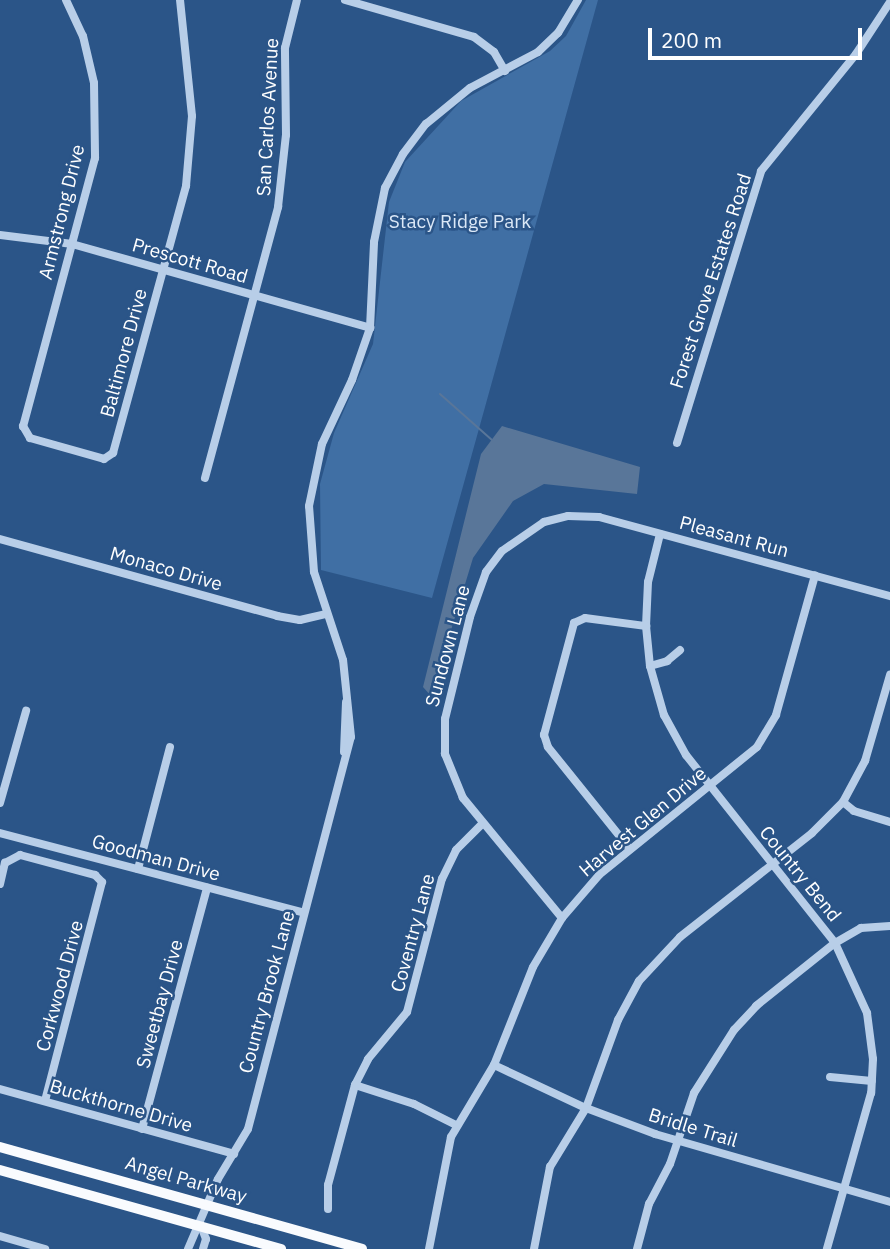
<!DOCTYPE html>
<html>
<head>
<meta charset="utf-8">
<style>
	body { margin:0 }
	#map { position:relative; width:890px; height:1249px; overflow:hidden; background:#2b5588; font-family:"IBM Plex Sans",sans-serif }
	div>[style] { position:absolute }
	.green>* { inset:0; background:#406fa4 }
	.water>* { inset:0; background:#597699 }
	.stream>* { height:2px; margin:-1px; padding:0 1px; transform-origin:1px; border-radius:1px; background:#597699 }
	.minor>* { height:8px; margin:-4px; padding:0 4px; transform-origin:4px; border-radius:4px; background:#b8cee8 }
	.major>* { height:10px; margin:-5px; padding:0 5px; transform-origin:5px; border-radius:5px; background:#f9fbfe }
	span { translate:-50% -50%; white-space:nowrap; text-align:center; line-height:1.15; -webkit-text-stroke:5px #2b5588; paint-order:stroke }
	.street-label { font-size:19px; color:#fff }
	.park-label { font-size:19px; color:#dbe8f7 }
	.scale { position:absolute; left:648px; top:28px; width:214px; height:32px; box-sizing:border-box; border:4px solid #fff; border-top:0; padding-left:9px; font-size:21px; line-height:24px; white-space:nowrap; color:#fff; -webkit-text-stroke:5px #2b5588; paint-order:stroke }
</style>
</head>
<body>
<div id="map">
	<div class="green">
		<i style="clip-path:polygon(586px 0,598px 0,432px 598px,321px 570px,320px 484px,334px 433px,373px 344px,389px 202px,405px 162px,461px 101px,550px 51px,566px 36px)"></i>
	</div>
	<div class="water">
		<i style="clip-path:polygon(502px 426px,640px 467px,637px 494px,544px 484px,513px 501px,473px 558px,431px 696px,423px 687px,481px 454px)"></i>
	</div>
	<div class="stream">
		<i style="left:440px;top:394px;width:69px;rotate:41.5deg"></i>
	</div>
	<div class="minor">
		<i style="left:66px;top:0;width:40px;rotate:65deg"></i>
		<i style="left:83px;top:36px;width:48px;rotate:76.8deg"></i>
		<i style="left:94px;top:83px;width:75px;rotate:89.2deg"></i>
		<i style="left:95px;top:158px;width:278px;rotate:105deg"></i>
		<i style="left:23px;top:426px;width:14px;rotate:60deg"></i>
		<i style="left:30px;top:438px;width:77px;rotate:15.8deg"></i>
		<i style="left:104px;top:459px;width:11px;rotate:-34deg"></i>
		<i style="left:113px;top:453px;width:277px;rotate:-74.7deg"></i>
		<i style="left:186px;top:186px;width:70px;rotate:-85.1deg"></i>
		<i style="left:192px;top:116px;width:117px;rotate:-95.9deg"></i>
		<i style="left:345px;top:0;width:134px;rotate:16deg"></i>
		<i style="left:474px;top:37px;width:25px;rotate:37deg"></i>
		<i style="left:494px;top:52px;width:22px;rotate:60deg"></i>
		<i style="left:0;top:235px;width:73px;rotate:7.1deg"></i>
		<i style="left:72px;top:244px;width:310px;rotate:15.7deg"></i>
		<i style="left:677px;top:443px;width:285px;rotate:-72.8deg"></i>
		<i style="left:761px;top:171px;width:151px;rotate:-50.9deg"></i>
		<i style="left:856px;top:54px;width:62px;rotate:-56.8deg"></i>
		<i style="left:205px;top:478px;width:281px;rotate:-74.9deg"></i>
		<i style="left:278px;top:207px;width:72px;rotate:-83.7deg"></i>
		<i style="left:286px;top:135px;width:87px;rotate:-90.7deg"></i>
		<i style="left:285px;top:48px;width:49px;rotate:-76deg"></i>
		<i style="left:660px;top:534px;width:49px;rotate:104deg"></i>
		<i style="left:648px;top:582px;width:44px;rotate:92.6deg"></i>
		<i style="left:646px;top:626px;width:40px;rotate:84.3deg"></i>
		<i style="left:650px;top:666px;width:51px;rotate:74.1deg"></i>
		<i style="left:664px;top:715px;width:46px;rotate:61.2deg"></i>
		<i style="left:686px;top:755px;width:240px;rotate:51.6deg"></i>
		<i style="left:835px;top:943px;width:77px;rotate:65.4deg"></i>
		<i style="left:867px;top:1013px;width:46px;rotate:82.6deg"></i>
		<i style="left:873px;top:1059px;width:34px;rotate:93deg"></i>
		<i style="left:871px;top:1093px;width:162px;rotate:105.8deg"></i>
		<i style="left:0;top:539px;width:288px;rotate:15.5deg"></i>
		<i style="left:277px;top:616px;width:23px;rotate:10deg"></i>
		<i style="left:300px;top:620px;width:26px;rotate:-13deg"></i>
		<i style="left:650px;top:666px;width:18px;rotate:-16deg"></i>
		<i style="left:667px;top:661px;width:17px;rotate:-40deg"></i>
		<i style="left:344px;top:752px;width:50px;rotate:-87.7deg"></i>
		<i style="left:843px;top:802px;width:14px;rotate:39deg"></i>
		<i style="left:854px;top:811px;width:38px;rotate:17deg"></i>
		<i style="left:0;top:803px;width:96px;rotate:-74.2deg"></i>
		<i style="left:0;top:833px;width:314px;rotate:14.7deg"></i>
		<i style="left:630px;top:849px;width:131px;rotate:-128.8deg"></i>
		<i style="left:548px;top:747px;width:13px;rotate:-108deg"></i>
		<i style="left:544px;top:735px;width:116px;rotate:-75deg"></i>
		<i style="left:574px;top:623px;width:12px;rotate:-24deg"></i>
		<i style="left:585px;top:618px;width:62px;rotate:7.5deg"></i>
		<i style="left:138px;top:869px;width:126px;rotate:-75.3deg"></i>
		<i style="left:0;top:884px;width:22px;rotate:-77deg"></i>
		<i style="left:5px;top:863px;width:17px;rotate:-28deg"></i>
		<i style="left:20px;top:855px;width:78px;rotate:14.9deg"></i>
		<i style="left:95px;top:875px;width:10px;rotate:45deg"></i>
		<i style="left:102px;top:882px;width:226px;rotate:104.6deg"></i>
		<i style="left:562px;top:918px;width:156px;rotate:-129.5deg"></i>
		<i style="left:463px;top:798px;width:48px;rotate:-112.2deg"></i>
		<i style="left:445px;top:754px;width:35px;rotate:-90deg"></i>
		<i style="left:445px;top:719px;width:105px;rotate:-76.2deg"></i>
		<i style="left:470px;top:617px;width:48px;rotate:-70.4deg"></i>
		<i style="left:486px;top:572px;width:26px;rotate:-53deg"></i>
		<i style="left:502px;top:551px;width:51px;rotate:-34.6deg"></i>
		<i style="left:544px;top:522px;width:25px;rotate:-14deg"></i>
		<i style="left:568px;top:516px;width:31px;rotate:2deg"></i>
		<i style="left:599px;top:517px;width:302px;rotate:15.2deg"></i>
		<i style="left:494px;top:1065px;width:102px;rotate:25.1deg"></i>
		<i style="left:586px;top:1108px;width:74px;rotate:20.6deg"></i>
		<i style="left:655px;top:1134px;width:245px;rotate:16.1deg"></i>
		<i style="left:830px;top:1077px;width:42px;rotate:5.4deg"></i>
		<i style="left:355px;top:1085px;width:62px;rotate:17.9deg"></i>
		<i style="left:414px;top:1104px;width:47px;rotate:26.6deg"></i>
		<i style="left:0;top:1089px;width:243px;rotate:15.5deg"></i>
		<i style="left:142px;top:1129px;width:250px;rotate:-74.9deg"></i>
		<i style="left:328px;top:1209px;width:24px;rotate:-90deg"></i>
		<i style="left:328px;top:1185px;width:104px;rotate:-74.9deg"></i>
		<i style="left:355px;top:1085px;width:29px;rotate:-63deg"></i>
		<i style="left:368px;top:1059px;width:61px;rotate:-50.3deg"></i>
		<i style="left:407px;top:1012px;width:138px;rotate:-75.3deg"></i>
		<i style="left:442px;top:879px;width:32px;rotate:-64deg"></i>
		<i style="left:456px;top:850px;width:37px;rotate:-45deg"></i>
		<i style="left:201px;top:1226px;width:14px;rotate:69deg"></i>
		<i style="left:206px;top:1239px;width:10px;rotate:107deg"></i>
		<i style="left:0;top:1236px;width:47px;rotate:16.1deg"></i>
		<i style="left:188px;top:1249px;width:76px;rotate:-66.8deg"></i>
		<i style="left:218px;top:1179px;width:58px;rotate:-59deg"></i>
		<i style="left:248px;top:1129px;width:405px;rotate:-75.3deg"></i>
		<i style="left:351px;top:737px;width:77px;rotate:-95.9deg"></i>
		<i style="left:343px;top:660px;width:93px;rotate:-108.2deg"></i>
		<i style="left:314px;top:572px;width:66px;rotate:-94.3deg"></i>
		<i style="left:309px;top:506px;width:63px;rotate:-78.2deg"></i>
		<i style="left:322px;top:444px;width:71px;rotate:-64.9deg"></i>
		<i style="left:352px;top:380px;width:55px;rotate:-70.9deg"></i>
		<i style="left:370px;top:328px;width:86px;rotate:-87.3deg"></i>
		<i style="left:374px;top:242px;width:55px;rotate:-78.5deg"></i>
		<i style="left:385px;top:188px;width:38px;rotate:-62deg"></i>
		<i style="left:403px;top:154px;width:38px;rotate:-53deg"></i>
		<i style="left:426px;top:124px;width:57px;rotate:-39.3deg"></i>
		<i style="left:470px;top:88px;width:77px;rotate:-27.9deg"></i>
		<i style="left:538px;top:52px;width:28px;rotate:-44deg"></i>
		<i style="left:558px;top:33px;width:39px;rotate:-59deg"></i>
		<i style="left:429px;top:1249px;width:114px;rotate:-78.9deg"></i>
		<i style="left:451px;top:1137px;width:84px;rotate:-59.2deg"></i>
		<i style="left:494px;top:1065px;width:105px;rotate:-68.3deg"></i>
		<i style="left:533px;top:967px;width:57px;rotate:-59.4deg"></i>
		<i style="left:562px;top:918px;width:57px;rotate:-49.3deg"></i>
		<i style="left:599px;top:875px;width:203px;rotate:-39deg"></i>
		<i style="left:757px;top:747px;width:37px;rotate:-59deg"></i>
		<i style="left:776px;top:715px;width:145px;rotate:-74.4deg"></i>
		<i style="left:534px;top:1249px;width:84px;rotate:-79deg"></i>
		<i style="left:550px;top:1167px;width:69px;rotate:-58.6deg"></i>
		<i style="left:586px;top:1108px;width:94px;rotate:-70deg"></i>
		<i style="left:618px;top:1020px;width:44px;rotate:-61.7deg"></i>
		<i style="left:639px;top:981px;width:60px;rotate:-47deg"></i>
		<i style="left:680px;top:937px;width:168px;rotate:-38.2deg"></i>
		<i style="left:812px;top:833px;width:44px;rotate:-45deg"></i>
		<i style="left:843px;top:802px;width:47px;rotate:-61.8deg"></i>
		<i style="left:865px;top:761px;width:90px;rotate:-73.8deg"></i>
		<i style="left:637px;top:1249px;width:47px;rotate:-75.1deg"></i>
		<i style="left:649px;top:1204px;width:45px;rotate:-62.3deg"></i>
		<i style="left:670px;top:1164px;width:75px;rotate:-71.3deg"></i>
		<i style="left:694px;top:1093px;width:75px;rotate:-57.6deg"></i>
		<i style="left:734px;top:1030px;width:33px;rotate:-47deg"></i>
		<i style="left:756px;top:1006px;width:101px;rotate:-38.6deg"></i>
		<i style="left:835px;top:943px;width:30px;rotate:-30deg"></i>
		<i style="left:861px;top:928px;width:29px;rotate:-4deg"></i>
	</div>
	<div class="major">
		<i style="left:0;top:1147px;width:376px;rotate:15.7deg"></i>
		<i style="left:0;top:1170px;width:292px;rotate:15.7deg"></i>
	</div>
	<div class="street-label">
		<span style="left:268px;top:117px;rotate:-87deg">San Carlos Avenue</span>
		<span style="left:62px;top:212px;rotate:-76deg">Armstrong Drive</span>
		<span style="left:190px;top:261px;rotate:16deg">Prescott Road</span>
		<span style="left:711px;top:281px;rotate:-72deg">Forest Grove Estates Road</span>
		<span style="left:124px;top:353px;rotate:-75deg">Baltimore Drive</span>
		<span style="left:734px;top:537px;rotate:15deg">Pleasant Run</span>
		<span style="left:166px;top:569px;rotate:16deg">Monaco Drive</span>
		<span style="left:448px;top:646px;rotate:-75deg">Sundown Lane</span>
		<span style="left:643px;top:822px;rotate:-40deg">Harvest Glen Drive</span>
		<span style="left:156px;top:858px;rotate:15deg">Goodman Drive</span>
		<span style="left:800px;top:874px;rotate:51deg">Country Bend</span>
		<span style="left:413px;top:933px;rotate:-75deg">Coventry Lane</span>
		<span style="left:60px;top:986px;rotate:-75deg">Corkwood Drive</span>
		<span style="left:267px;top:992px;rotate:-75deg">Country Brook Lane</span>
		<span style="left:160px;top:1004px;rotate:-75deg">Sweetbay Drive</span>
		<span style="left:121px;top:1106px;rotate:16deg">Buckthorne Drive</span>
		<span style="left:693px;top:1128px;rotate:17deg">Bridle Trail</span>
		<span style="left:186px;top:1180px;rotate:16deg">Angel Parkway</span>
	</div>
	<div class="park-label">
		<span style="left:460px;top:222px">Stacy Ridge Park</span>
	</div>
	<div class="scale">200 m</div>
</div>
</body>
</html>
